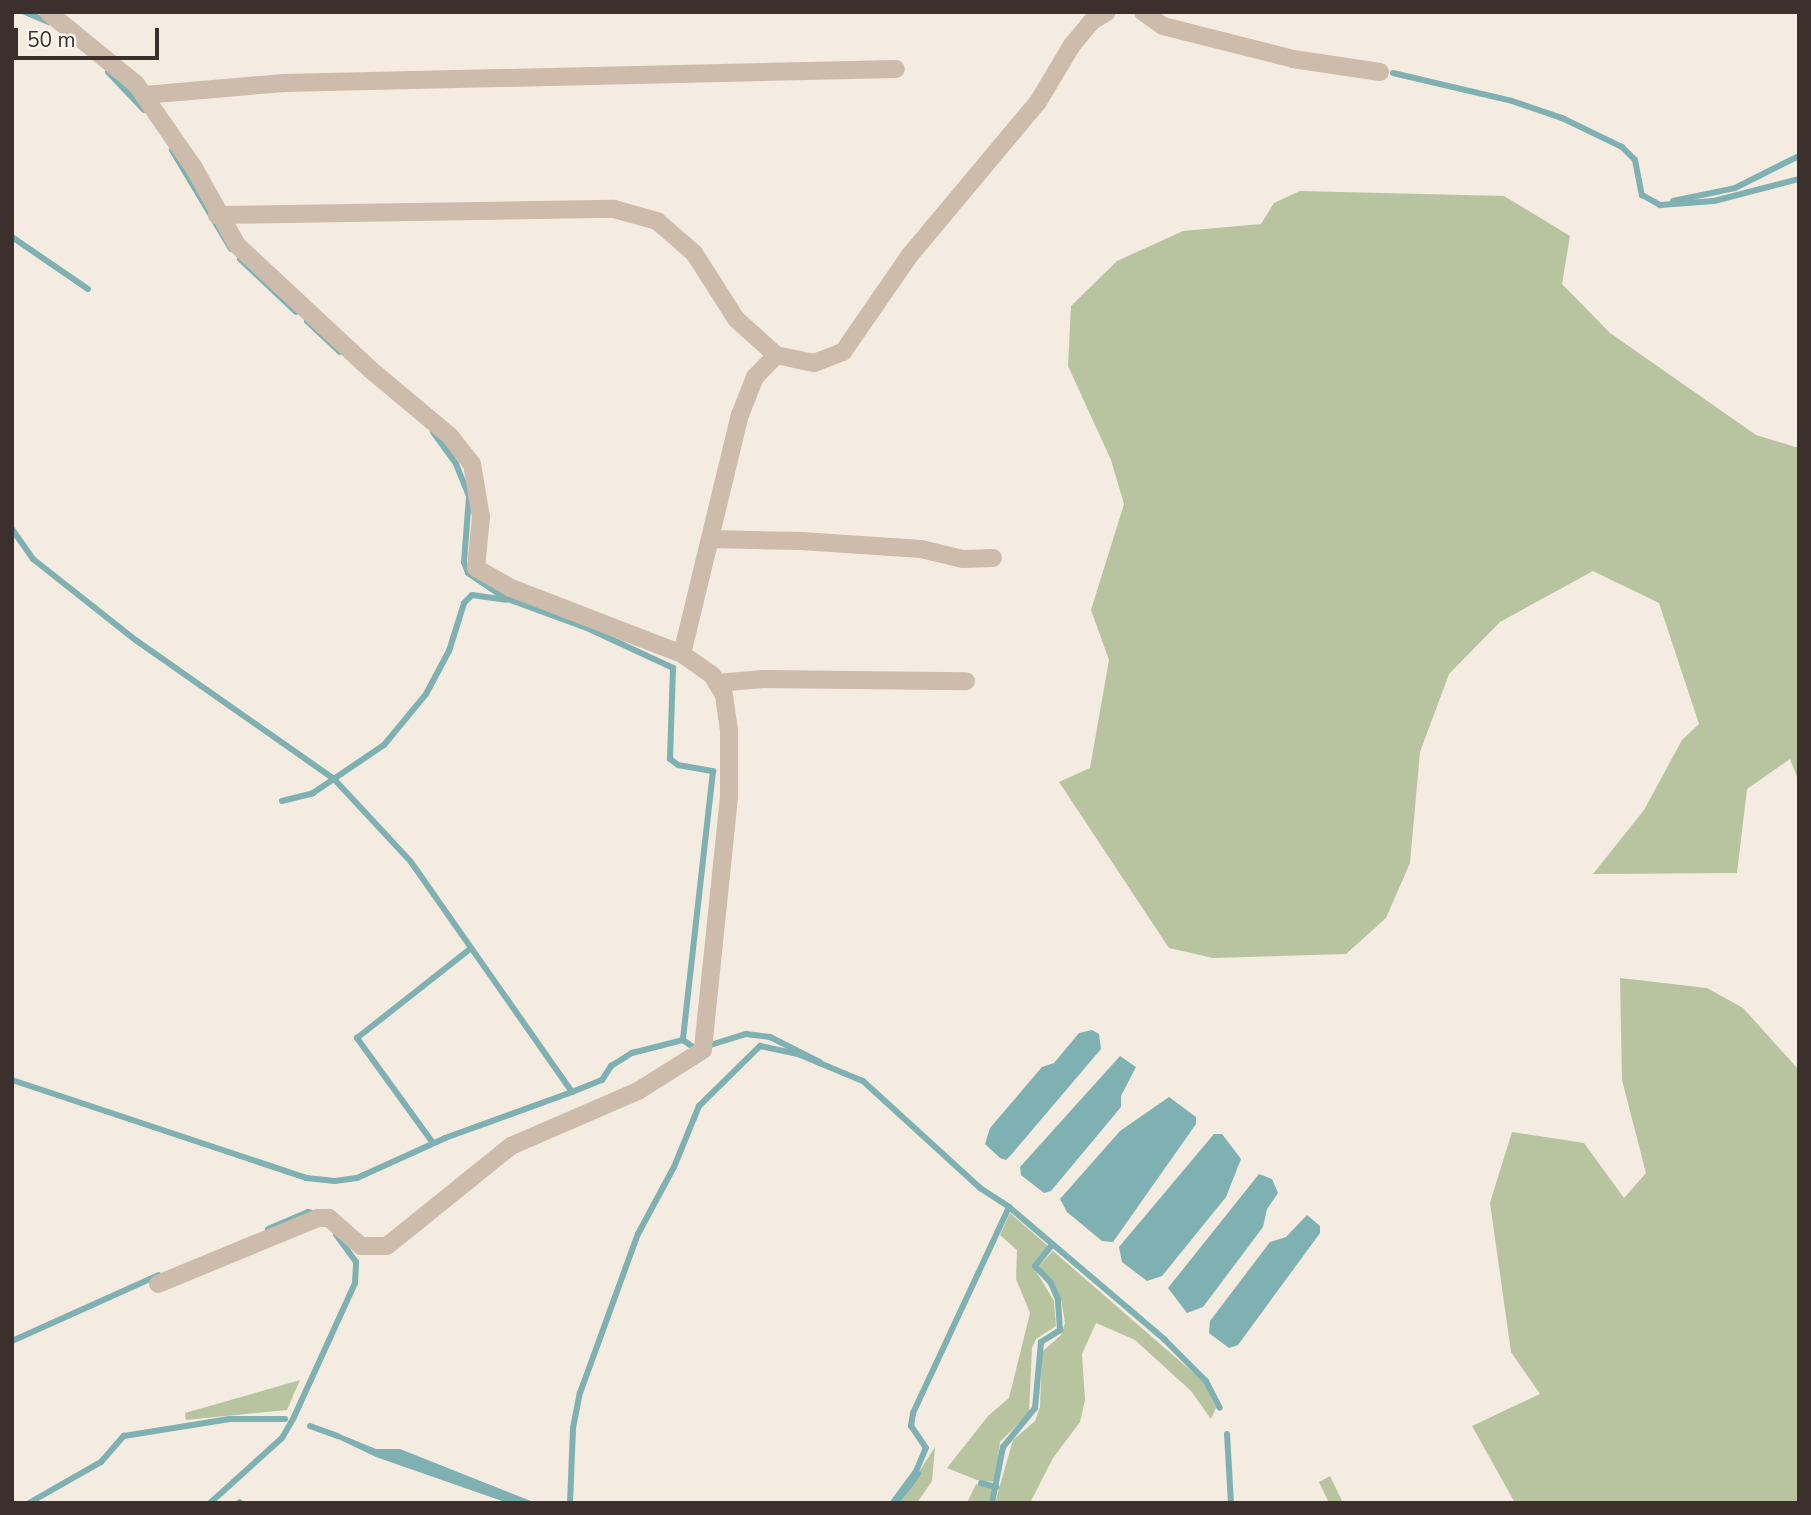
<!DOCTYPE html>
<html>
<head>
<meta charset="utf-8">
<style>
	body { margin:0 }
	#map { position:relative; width:1811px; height:1515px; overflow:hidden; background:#f4ebe1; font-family:"Nunito Sans",sans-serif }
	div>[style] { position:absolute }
	.green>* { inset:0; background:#b8c4a0 }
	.water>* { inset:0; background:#7fb0b2 }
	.stream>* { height:6px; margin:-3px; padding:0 3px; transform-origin:3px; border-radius:3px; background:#7fb0b2 }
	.minor>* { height:18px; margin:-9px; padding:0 9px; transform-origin:9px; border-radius:9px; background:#cdbbac }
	span { translate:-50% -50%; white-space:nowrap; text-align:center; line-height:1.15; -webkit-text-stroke:7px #fbf5ee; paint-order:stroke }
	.frame { position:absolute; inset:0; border:14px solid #3b302b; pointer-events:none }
	.scale { position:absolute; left:14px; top:28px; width:145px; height:32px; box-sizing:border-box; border:4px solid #3b302b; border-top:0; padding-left:9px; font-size:21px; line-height:24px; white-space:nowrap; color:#3b302b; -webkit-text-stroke:5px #fbf5ee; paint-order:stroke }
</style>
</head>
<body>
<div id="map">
	<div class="green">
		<i style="clip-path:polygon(1300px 191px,1504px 196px,1570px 236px,1562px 284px,1610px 333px,1756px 435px,1799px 448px,1799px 782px,1790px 759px,1747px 789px,1737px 873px,1593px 874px,1644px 810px,1682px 740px,1699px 724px,1659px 603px,1593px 571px,1500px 622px,1449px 674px,1420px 752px,1410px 863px,1386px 918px,1346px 954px,1213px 958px,1169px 948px,1059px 782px,1090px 768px,1109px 660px,1091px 610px,1124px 504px,1111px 460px,1068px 366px,1071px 306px,1117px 261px,1183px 231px,1261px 224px,1274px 203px)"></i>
		<i style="clip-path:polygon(1620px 978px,1707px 988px,1743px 1008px,1799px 1070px,1799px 1503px,1515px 1503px,1472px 1426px,1540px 1394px,1511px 1352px,1490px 1203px,1512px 1132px,1584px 1143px,1624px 1198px,1646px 1173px,1622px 1080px)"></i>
		<i style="clip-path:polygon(1010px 1213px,1048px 1246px,1033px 1266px,1054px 1301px,1056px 1326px,1036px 1339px,1032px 1348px,1029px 1413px,1000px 1442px,995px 1482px,977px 1480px,947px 1468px,988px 1416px,1009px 1398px,1030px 1313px,1016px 1279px,1017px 1250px,1000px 1235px)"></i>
		<i style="clip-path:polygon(1053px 1251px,1204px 1382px,1216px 1408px,1211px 1419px,1191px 1391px,1135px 1340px,1096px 1323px,1082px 1354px,1085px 1400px,1080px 1422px,1053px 1458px,1030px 1503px,995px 1503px,1013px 1440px,1035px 1421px,1040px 1407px,1042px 1352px,1061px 1335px,1065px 1323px,1061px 1299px,1039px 1266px)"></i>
		<i style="clip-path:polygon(300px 1380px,287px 1410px,186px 1420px,185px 1413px)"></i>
		<i style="clip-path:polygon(935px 1447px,932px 1481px,917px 1503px,899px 1503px)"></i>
		<i style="clip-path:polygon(1330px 1476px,1343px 1503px,1329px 1503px,1319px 1482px)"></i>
		<i style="clip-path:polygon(976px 1484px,993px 1489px,989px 1503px,967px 1503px)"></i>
	</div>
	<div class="water">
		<i style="clip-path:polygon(1092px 1030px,1099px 1034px,1101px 1049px,1011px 1155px,1006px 1160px,1000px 1158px,985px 1144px,990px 1128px,1042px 1067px,1054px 1063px,1079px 1033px)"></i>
		<i style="clip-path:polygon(1120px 1056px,1136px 1067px,1121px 1096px,1121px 1107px,1051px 1191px,1044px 1193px,1021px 1175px,1020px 1167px)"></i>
		<i style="clip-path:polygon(1169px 1097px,1196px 1117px,1196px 1124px,1113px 1242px,1102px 1241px,1067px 1212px,1060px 1199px,1120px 1131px)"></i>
		<i style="clip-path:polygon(1214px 1134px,1222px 1134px,1241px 1159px,1226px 1197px,1162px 1276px,1147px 1281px,1122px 1262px,1119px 1247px)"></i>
		<i style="clip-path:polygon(1259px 1174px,1272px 1179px,1278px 1193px,1267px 1209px,1263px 1227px,1203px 1307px,1187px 1313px,1168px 1288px)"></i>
		<i style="clip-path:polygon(1307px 1215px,1320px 1226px,1320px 1233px,1238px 1345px,1229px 1348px,1209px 1333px,1210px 1321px,1270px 1242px,1286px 1237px)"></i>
		<i style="clip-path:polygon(332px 1431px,376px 1449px,400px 1449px,536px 1503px,508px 1503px,376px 1457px,332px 1436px)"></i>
		<i style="clip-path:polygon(914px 1469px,922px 1473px,912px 1487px,899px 1503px,889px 1503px)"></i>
	</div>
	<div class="stream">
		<i style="left:25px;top:12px;width:26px;rotate:23deg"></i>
		<i style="left:108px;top:72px;width:52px;rotate:46.5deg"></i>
		<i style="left:1393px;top:73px;width:122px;rotate:13.2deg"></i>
		<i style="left:1512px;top:101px;width:53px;rotate:18.8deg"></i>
		<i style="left:1562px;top:118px;width:67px;rotate:25.8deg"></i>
		<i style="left:1622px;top:147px;width:18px;rotate:45deg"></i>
		<i style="left:1635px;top:160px;width:36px;rotate:79deg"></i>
		<i style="left:1642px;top:195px;width:21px;rotate:29deg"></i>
		<i style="left:1660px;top:205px;width:54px;rotate:-4.2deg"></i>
		<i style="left:1714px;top:201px;width:88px;rotate:-14.5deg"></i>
		<i style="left:172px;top:150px;width:115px;rotate:59.2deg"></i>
		<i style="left:1673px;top:201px;width:63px;rotate:-11.8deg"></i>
		<i style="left:1735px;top:188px;width:72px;rotate:-26.6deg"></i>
		<i style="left:12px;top:237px;width:92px;rotate:34.4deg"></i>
		<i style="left:240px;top:259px;width:77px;rotate:43.4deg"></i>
		<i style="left:307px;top:321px;width:45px;rotate:43.2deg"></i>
		<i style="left:433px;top:432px;width:39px;rotate:54deg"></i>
		<i style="left:456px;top:464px;width:35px;rotate:68deg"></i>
		<i style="left:469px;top:497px;width:65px;rotate:94.4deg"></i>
		<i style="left:464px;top:562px;width:12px;rotate:70deg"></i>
		<i style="left:468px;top:573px;width:45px;rotate:34deg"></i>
		<i style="left:505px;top:598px;width:87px;rotate:20.1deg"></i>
		<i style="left:587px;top:628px;width:95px;rotate:24.9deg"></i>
		<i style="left:673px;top:668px;width:91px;rotate:91.9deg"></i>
		<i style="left:670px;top:759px;width:10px;rotate:37deg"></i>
		<i style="left:678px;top:765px;width:36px;rotate:10deg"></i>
		<i style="left:713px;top:771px;width:271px;rotate:96.4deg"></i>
		<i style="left:12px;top:529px;width:37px;rotate:55deg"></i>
		<i style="left:33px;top:559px;width:132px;rotate:38.3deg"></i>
		<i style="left:137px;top:641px;width:241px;rotate:35deg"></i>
		<i style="left:334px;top:779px;width:113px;rotate:47.1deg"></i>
		<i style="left:411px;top:862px;width:281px;rotate:55deg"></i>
		<i style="left:572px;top:1092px;width:32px;rotate:-22deg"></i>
		<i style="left:602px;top:1080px;width:17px;rotate:-57deg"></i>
		<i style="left:611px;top:1066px;width:25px;rotate:-32deg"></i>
		<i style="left:632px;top:1053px;width:53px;rotate:-14.3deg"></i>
		<i style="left:683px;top:1040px;width:16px;rotate:35deg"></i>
		<i style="left:282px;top:801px;width:32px;rotate:-14deg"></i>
		<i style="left:313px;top:793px;width:86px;rotate:-34.1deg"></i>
		<i style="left:384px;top:745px;width:66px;rotate:-50.5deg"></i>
		<i style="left:426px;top:694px;width:49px;rotate:-61.9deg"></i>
		<i style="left:449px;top:651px;width:50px;rotate:-72.6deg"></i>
		<i style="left:464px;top:603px;width:11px;rotate:-45deg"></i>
		<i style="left:472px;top:595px;width:34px;rotate:8deg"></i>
		<i style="left:707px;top:1046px;width:41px;rotate:-17.1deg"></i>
		<i style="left:746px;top:1034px;width:24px;rotate:7deg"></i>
		<i style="left:770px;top:1037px;width:56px;rotate:26.6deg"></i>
		<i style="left:12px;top:1080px;width:310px;rotate:18.4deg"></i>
		<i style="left:306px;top:1178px;width:29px;rotate:6deg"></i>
		<i style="left:335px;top:1181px;width:22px;rotate:-8deg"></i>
		<i style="left:357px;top:1178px;width:97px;rotate:-24.4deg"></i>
		<i style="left:445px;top:1138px;width:135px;rotate:-19.9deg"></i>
		<i style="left:433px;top:1143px;width:130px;rotate:-125.9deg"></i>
		<i style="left:357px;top:1038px;width:144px;rotate:-38.2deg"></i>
		<i style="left:268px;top:1229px;width:43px;rotate:-23deg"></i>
		<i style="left:308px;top:1212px;width:8px;rotate:14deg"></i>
		<i style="left:12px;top:1341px;width:161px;rotate:-24.2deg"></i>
		<i style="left:310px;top:1426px;width:30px;rotate:20deg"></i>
		<i style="left:1227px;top:1434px;width:69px;rotate:86.7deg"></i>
		<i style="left:914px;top:1476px;width:30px;rotate:-67deg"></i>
		<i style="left:926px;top:1448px;width:27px;rotate:-124deg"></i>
		<i style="left:911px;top:1426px;width:13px;rotate:-81deg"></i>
		<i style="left:913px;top:1413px;width:227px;rotate:-65deg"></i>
		<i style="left:981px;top:1483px;width:16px;rotate:15deg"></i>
		<i style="left:29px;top:1503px;width:83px;rotate:-29.7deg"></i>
		<i style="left:101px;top:1462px;width:35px;rotate:-49deg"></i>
		<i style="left:124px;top:1436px;width:107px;rotate:-9.1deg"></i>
		<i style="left:230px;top:1419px;width:55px"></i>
		<i style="left:210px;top:1503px;width:97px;rotate:-42.1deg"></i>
		<i style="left:282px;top:1438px;width:24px;rotate:-60deg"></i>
		<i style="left:294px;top:1417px;width:147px;rotate:-65.5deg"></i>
		<i style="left:355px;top:1283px;width:21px;rotate:-87deg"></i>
		<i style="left:356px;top:1262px;width:34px;rotate:-126deg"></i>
		<i style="left:239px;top:1503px;width:1px;rotate:-45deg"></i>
		<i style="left:570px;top:1503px;width:75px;rotate:-87.7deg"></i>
		<i style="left:573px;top:1428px;width:36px;rotate:-79deg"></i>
		<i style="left:580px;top:1393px;width:169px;rotate:-70deg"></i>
		<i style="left:638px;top:1234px;width:76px;rotate:-61.8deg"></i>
		<i style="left:674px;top:1167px;width:66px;rotate:-67.7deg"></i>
		<i style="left:699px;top:1106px;width:86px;rotate:-44.5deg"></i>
		<i style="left:760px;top:1046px;width:39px;rotate:12deg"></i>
		<i style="left:798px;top:1054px;width:70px;rotate:22.6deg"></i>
		<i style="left:863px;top:1081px;width:159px;rotate:42.4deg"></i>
		<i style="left:980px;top:1188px;width:35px;rotate:33deg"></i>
		<i style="left:1009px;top:1207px;width:205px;rotate:40.4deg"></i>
		<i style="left:1165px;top:1340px;width:58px;rotate:45deg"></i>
		<i style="left:1206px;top:1381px;width:30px;rotate:63deg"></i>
		<i style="left:992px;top:1503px;width:57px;rotate:-78.9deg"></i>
		<i style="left:1003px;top:1447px;width:50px;rotate:-50.6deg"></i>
		<i style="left:1035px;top:1408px;width:66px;rotate:-84.8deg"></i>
		<i style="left:1041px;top:1342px;width:22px;rotate:-32deg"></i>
		<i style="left:1060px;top:1330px;width:31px;rotate:-94deg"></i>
		<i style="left:1058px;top:1299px;width:17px;rotate:-114deg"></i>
		<i style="left:1051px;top:1283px;width:23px;rotate:-133deg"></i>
		<i style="left:1035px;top:1266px;width:28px;rotate:-51deg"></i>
	</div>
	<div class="minor">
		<i style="left:48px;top:12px;width:114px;rotate:39.3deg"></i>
		<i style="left:136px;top:84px;width:102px;rotate:55.4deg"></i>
		<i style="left:194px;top:168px;width:88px;rotate:60.8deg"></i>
		<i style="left:237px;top:245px;width:183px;rotate:43deg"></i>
		<i style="left:371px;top:370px;width:103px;rotate:39.9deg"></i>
		<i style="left:450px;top:436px;width:36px;rotate:52deg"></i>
		<i style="left:472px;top:464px;width:54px;rotate:80.4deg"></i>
		<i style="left:481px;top:517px;width:51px;rotate:95.6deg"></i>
		<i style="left:476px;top:568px;width:40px;rotate:29.7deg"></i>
		<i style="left:511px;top:588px;width:183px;rotate:21.1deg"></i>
		<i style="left:682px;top:654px;width:37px;rotate:35deg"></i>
		<i style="left:712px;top:675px;width:23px;rotate:59deg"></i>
		<i style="left:724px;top:695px;width:34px;rotate:82deg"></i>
		<i style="left:729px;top:729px;width:68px;rotate:90deg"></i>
		<i style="left:729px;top:797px;width:254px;rotate:95.9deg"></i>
		<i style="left:703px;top:1050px;width:77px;rotate:147.8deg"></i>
		<i style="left:638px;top:1091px;width:138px;rotate:156.6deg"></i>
		<i style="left:511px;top:1146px;width:159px;rotate:141.1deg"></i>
		<i style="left:387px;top:1246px;width:26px;rotate:180deg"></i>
		<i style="left:361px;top:1246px;width:43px;rotate:-138.8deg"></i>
		<i style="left:329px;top:1218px;width:11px;rotate:180deg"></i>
		<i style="left:318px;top:1218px;width:173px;rotate:157.6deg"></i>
		<i style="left:1143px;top:12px;width:24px;rotate:35deg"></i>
		<i style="left:1163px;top:26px;width:134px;rotate:14.2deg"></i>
		<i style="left:1293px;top:59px;width:88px;rotate:8.5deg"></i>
		<i style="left:144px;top:95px;width:141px;rotate:-4.9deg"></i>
		<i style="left:284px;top:83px;width:612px;rotate:-1.31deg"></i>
		<i style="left:217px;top:215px;width:397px;rotate:-0.9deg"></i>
		<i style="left:614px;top:209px;width:45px;rotate:15.6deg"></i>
		<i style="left:657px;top:221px;width:49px;rotate:40.9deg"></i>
		<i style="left:694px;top:253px;width:78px;rotate:57.5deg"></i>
		<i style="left:736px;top:319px;width:54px;rotate:42deg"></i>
		<i style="left:776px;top:355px;width:39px;rotate:12deg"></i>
		<i style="left:814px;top:363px;width:31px;rotate:-21deg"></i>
		<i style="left:843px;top:352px;width:118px;rotate:-55.4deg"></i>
		<i style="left:910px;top:255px;width:199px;rotate:-50.1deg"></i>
		<i style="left:1038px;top:102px;width:66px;rotate:-59.2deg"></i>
		<i style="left:1072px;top:45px;width:31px;rotate:-50deg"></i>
		<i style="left:1092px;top:21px;width:17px;rotate:-31deg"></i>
		<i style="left:710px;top:539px;width:91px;rotate:1.3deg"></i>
		<i style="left:801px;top:541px;width:120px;rotate:3.8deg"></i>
		<i style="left:921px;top:549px;width:43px;rotate:13.4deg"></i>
		<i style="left:963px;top:559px;width:30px;rotate:-2deg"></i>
		<i style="left:682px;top:654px;width:246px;rotate:-76.4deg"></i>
		<i style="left:740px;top:415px;width:41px;rotate:-68.5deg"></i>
		<i style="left:755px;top:377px;width:30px;rotate:-46deg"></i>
		<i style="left:717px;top:683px;width:46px;rotate:-5deg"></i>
		<i style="left:763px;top:679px;width:203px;rotate:0.6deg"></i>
	</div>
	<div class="frame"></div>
	<div class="scale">50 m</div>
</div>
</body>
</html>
